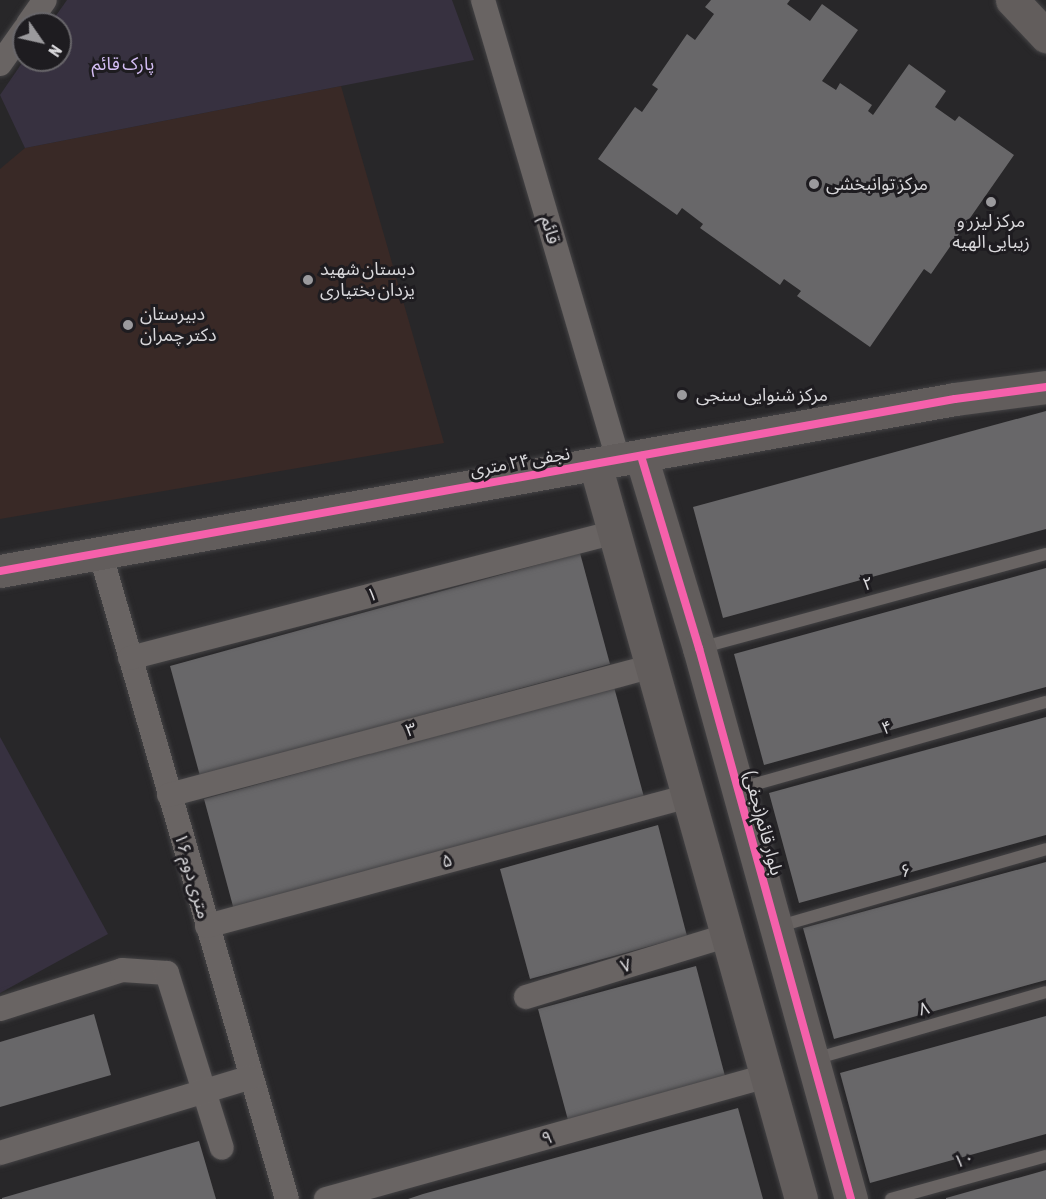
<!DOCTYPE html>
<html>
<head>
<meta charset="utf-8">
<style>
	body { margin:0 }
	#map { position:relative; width:1046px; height:1199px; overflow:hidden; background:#282729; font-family:"Asap Condensed","Noto Sans Arabic",sans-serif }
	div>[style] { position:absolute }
	.education>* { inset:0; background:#392926 }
	.green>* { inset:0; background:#373140 }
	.building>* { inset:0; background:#686769 }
	.roads { filter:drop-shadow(0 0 2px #444345) drop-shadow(0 0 2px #444345) }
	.lane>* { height:12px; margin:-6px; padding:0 6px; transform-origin:6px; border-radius:6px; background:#696463 }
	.street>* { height:24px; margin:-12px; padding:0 12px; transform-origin:12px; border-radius:12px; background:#696463 }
	.secondary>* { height:33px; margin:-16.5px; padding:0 16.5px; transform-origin:16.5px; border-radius:16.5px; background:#625d5c }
	.cycleway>* { height:8px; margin:-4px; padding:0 4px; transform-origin:4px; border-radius:4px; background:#f560ab }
	.dots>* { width:16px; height:16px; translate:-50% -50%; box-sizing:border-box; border:3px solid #1e1c20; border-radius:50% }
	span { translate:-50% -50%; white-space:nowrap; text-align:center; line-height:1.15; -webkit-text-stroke:6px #1e1c20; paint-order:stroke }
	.park-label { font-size:18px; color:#d3bdf3 }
	.poi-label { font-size:18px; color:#d9d8db }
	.left { translate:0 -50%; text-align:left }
	.street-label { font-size:18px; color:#d9d8db }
	.north { position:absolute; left:12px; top:12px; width:60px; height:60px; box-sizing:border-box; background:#1e1c20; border:2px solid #69676b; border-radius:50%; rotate:124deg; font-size:16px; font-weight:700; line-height:24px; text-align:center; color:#d9d8db }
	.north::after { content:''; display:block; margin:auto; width:21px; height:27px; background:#9b9a9d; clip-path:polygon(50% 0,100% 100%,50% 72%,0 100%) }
</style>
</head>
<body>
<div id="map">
	<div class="education">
		<i style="clip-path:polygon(341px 86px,444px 443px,0 519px,0 169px,25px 148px)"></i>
	</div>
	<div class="green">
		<i style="clip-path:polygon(67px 0,452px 0,474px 60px,25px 148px,0 95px,24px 60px,60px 60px,60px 24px,50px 24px)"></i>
		<i style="clip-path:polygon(0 737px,108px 934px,0 993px)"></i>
	</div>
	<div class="building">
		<i style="clip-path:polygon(711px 0,790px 0,787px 4px,810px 21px,822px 4px,858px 30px,822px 81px,836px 90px,840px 83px,872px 105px,868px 111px,873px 115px,909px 64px,946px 91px,935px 107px,955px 121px,959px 116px,1014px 155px,931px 274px,924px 269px,870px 347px,797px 296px,801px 291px,784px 279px,780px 285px,700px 228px,703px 224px,682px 208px,677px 215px,598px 159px,635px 107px,642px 112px,658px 89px,652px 85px,687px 34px,695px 40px,714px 14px,705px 7px)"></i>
		<i style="clip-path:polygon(1046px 411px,1046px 529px,723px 618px,693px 507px)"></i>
		<i style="clip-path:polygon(580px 553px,610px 664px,200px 776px,170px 666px)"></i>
		<i style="clip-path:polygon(1046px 568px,1046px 687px,764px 765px,734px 654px)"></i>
		<i style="clip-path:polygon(614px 687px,644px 797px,234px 910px,204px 799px)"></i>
		<i style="clip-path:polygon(1046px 717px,1046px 835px,799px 903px,769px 793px)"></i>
		<i style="clip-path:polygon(658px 825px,687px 936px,530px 979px,500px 869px)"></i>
		<i style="clip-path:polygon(1046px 862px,1046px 980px,834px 1039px,803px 928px)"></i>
		<i style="clip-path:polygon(696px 966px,725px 1076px,568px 1120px,538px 1009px)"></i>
		<i style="clip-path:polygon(94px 1014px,111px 1075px,0 1107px,0 1042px)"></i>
		<i style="clip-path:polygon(1046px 1016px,1046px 1134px,870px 1183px,840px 1073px)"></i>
		<i style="clip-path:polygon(738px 1108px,763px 1199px,408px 1199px,423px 1194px)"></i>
		<i style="clip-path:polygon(199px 1141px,216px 1199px,2px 1199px,2px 1198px)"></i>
		<i style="clip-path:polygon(1046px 1170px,1046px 1199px,946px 1199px,946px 1198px)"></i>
	</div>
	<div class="roads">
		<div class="lane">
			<i style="left:700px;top:648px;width:359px;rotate:-15.2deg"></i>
			<i style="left:738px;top:789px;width:320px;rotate:-15.8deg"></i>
			<i style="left:776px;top:927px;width:281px;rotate:-16.1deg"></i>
			<i style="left:814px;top:1059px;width:241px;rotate:-16.1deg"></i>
			<i style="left:891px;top:1199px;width:161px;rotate:-15.5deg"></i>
		</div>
		<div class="street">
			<i style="left:483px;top:0;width:479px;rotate:73.6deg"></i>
			<i style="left:28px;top:24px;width:29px;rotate:-55deg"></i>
			<i style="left:0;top:64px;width:42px;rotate:-54.8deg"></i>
			<i style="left:100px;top:552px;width:673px;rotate:73.88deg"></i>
			<i style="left:130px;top:658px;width:501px;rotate:-14.56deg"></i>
			<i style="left:169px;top:795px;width:501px;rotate:-14.92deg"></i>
			<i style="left:207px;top:926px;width:498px;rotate:-15.1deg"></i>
			<i style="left:526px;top:997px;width:209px;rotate:-17deg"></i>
			<i style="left:0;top:1009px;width:128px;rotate:-17.7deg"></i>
			<i style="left:122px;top:970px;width:45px;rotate:3.8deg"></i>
			<i style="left:167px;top:973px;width:183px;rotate:72.6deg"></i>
			<i style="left:0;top:1153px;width:262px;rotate:-16.8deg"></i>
			<i style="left:326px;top:1199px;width:458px;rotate:-15.6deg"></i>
		</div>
		<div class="secondary">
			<i style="left:1012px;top:0;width:50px;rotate:46.6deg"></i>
			<i style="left:641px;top:456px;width:201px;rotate:73.2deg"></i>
			<i style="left:699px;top:648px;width:572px;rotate:74.58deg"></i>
			<i style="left:595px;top:464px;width:763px;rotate:74.34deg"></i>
			<i style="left:0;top:571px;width:970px;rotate:-10.21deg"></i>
			<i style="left:955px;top:399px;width:92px;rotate:-7.5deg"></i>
		</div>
	</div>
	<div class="cycleway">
		<i style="left:641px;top:456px;width:201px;rotate:73.2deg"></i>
		<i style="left:699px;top:648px;width:572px;rotate:74.58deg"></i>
		<i style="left:0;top:571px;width:970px;rotate:-10.21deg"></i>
		<i style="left:955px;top:399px;width:92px;rotate:-7.5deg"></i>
	</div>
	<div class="dots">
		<i style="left:814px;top:184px;background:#9b9a9d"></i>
		<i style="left:991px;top:202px;background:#9b9a9d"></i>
		<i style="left:308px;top:280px;background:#9b9a9d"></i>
		<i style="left:128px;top:325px;background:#9b9a9d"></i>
		<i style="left:682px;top:395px;background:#9b9a9d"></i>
	</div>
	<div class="park-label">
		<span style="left:123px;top:64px">پارک قائم</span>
	</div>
	<div class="poi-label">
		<span class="left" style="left:826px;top:184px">مرکز توانبخشی</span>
		<span style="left:991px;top:232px">مرکز لیزر و<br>زیبایی الهیه</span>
		<span class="left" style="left:320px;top:280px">دبستان شهید<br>یزدان بختیاری</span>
		<span class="left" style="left:140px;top:325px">دبیرستان<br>دکتر چمران</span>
		<span class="left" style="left:696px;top:395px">مرکز شنوایی سنجی</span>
	</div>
	<div class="street-label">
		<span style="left:550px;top:230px;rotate:74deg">قائم</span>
		<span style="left:520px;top:462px;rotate:-10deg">نجفی ۲۴ متری</span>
		<span style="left:868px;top:584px;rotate:-15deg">۲</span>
		<span style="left:372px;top:595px;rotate:-15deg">۱</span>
		<span style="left:887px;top:728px;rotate:-16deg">۴</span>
		<span style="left:411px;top:730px;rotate:-15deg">۳</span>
		<span style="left:763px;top:823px;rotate:75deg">بلوار قائم(نجفی)</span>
		<span style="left:447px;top:861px;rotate:-15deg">۵</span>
		<span style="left:906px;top:871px;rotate:-16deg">۶</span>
		<span style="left:192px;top:876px;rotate:74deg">۱۶ متری دوم</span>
		<span style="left:626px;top:966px;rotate:-17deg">۷</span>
		<span style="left:924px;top:1009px;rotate:-16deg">۸</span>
		<span style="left:547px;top:1138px;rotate:-16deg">۹</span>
		<span style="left:964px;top:1160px;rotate:-16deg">۱۰</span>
	</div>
	<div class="north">N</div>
</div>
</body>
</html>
